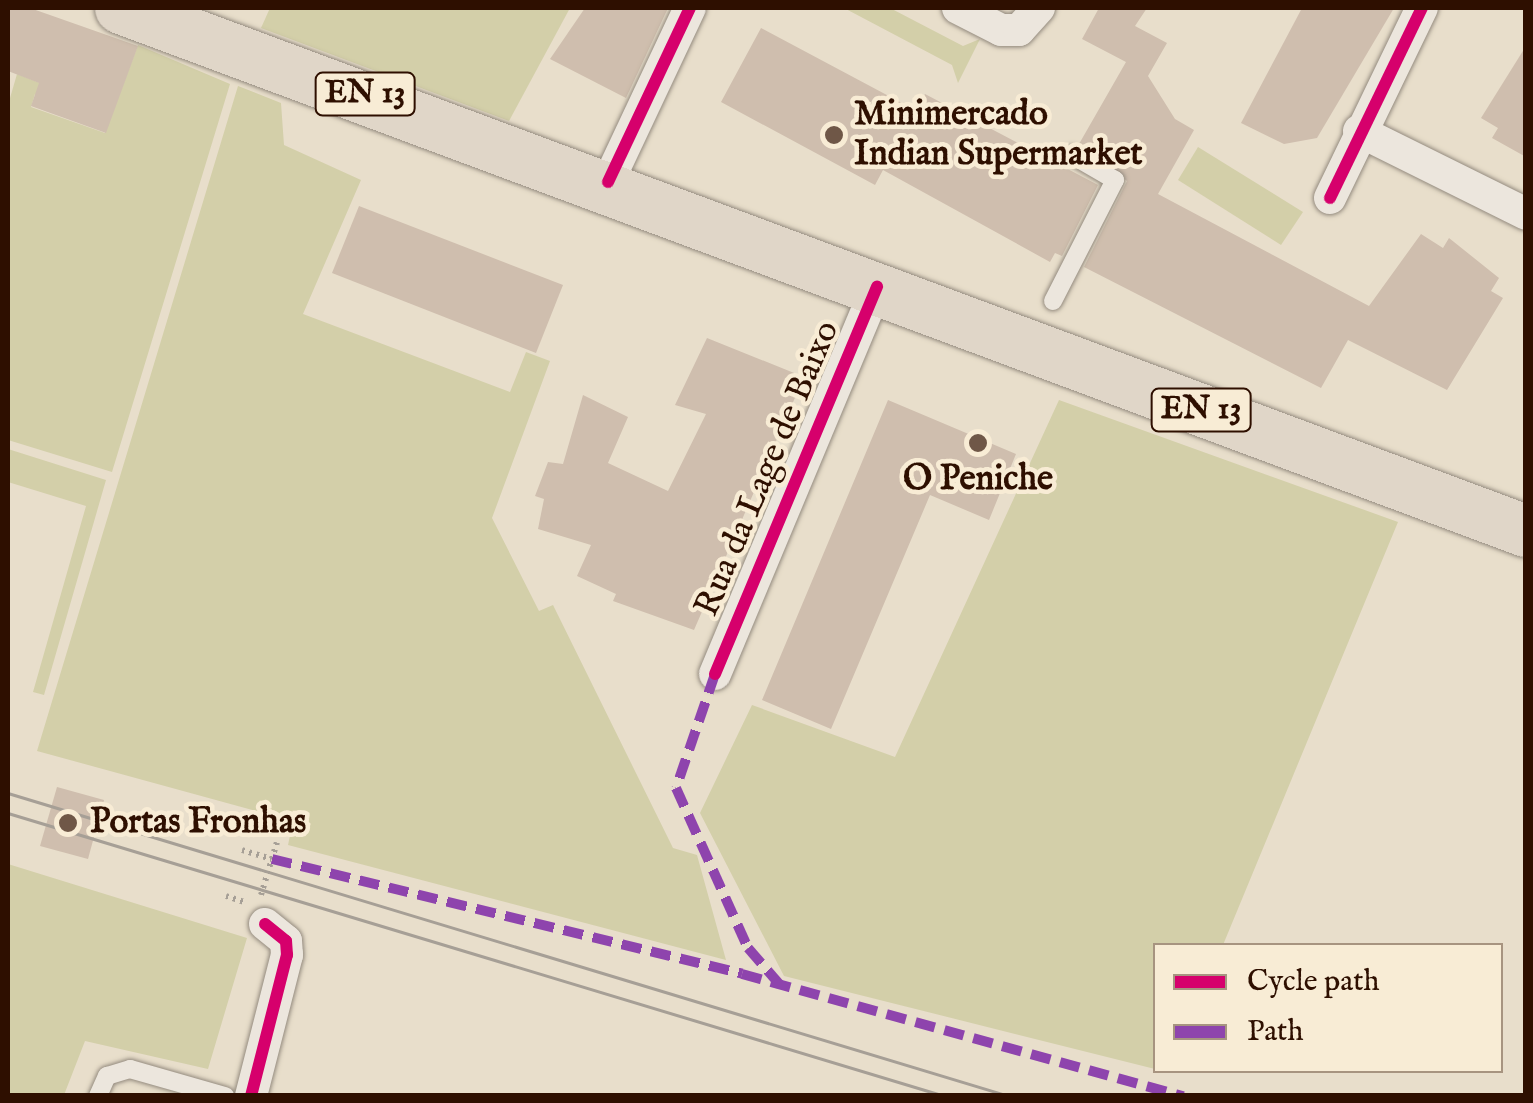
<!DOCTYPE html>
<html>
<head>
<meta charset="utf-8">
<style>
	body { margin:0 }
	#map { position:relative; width:1533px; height:1103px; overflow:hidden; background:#e8decb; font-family:"IM FELL English",serif }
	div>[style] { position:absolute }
	.green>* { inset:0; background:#d3cfa9 }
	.building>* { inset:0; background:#cfbeae }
	.path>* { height:6px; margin-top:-3px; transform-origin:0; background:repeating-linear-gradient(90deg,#a69f96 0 2.5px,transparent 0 7.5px) }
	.roads { filter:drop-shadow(0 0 2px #948b7f) drop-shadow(0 0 2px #948b7f) }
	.lane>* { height:18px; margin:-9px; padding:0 9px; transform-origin:9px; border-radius:9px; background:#ece6dd }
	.street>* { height:32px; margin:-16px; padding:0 16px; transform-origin:16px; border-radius:16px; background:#ece6dd }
	.primary>* { height:52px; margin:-26px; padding:0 26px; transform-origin:26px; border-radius:26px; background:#e0d6c8 }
	.tram>* { height:2.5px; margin:-1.25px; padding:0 1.25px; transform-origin:1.25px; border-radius:1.25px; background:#a69f96 }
	.quiet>* { height:10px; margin-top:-5px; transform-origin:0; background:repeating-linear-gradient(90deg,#8e44ad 0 20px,transparent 0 30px) }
	.cycleway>* { height:12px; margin:-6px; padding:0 6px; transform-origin:6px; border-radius:6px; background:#d6006c }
	.dots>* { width:28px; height:28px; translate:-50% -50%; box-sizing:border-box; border:5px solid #f8ecd5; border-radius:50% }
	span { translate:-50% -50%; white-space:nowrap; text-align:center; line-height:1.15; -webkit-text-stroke:9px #f8ecd5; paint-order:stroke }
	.shield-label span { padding:2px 8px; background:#f8ecd5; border:2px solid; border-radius:8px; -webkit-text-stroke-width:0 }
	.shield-label { font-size:32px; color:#2e0f00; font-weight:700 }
	.poi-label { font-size:35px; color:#2e0f00; font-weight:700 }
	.left { translate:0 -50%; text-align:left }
	.street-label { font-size:35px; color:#2e0f00 }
	.frame { position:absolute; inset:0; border:10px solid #2e0f00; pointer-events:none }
	.legend { position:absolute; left:1153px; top:943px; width:350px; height:130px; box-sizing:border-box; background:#f8ecd5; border:2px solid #a79480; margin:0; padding:12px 18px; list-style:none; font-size:30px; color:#2e0f00 }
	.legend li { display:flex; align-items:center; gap:20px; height:50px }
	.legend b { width:50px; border:2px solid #a79480 }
</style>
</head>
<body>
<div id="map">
	<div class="green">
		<i style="clip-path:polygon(270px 8px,570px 8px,509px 121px,261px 28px)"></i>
		<i style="clip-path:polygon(844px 8px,890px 8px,963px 46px,980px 39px,958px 83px,952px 65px)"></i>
		<i style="clip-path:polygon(138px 45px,230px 84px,112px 472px,8px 440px,8px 105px,17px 74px,50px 87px,46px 97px,35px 94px,31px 107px,105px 133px)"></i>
		<i style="clip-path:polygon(238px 86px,281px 103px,284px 145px,361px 180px,303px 314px,510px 392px,526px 352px,550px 361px,492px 518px,539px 611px,553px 605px,673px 848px,697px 855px,726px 960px,288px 845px,293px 821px,37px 751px)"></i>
		<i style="clip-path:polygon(1198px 147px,1303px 212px,1281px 245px,1178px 180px)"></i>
		<i style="clip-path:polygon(1059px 400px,1398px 522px,1223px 945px,1156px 946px,1155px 1069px,784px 976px,700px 813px,752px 705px,895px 757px)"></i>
		<i style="clip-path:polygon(8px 449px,106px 480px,44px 695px,33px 692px,86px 506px,8px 482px)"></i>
		<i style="clip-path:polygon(8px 864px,247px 938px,208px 1069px,85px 1041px,64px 1095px,8px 1095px)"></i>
	</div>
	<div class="building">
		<i style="clip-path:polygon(8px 8px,30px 8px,138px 46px,106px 133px,31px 106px,39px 83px,8px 71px)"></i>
		<i style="clip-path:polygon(585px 8px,668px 8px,626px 98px,550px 59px)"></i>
		<i style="clip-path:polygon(1099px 8px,1147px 8px,1135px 26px,1167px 43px,1148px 76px,1175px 119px,1194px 130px,1158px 194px,1369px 306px,1421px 234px,1443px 248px,1449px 238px,1499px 278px,1491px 291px,1503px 298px,1447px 390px,1348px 340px,1321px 388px,1084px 267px,1127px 181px,1079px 144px,1126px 62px,1082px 39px)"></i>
		<i style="clip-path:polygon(1302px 8px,1394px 8px,1317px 138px,1284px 144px,1241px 123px)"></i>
		<i style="clip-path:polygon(761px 28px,915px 110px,925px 94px,1098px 185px,1062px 256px,1055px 253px,1050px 262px,883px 170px,875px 185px,721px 102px)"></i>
		<i style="clip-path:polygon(1526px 46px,1526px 157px,1492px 138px,1498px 128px,1481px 118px)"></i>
		<i style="clip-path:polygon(359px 206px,563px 285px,536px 353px,332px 273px)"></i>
		<i style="clip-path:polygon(707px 338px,804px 377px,694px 630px,613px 601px,616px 594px,577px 576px,591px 545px,538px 529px,544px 499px,535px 496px,548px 462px,563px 464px,583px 395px,628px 417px,608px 463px,668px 491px,706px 414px,675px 405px)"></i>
		<i style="clip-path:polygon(888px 400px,1016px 454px,989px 520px,930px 495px,831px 729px,762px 700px)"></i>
		<i style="clip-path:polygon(57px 787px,104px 800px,88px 859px,40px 846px)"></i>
	</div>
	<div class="path">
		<i style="left:242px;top:850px;width:31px;rotate:17deg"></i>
		<i style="left:261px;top:895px;width:55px;rotate:-73.2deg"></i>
		<i style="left:226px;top:896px;width:22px;rotate:18deg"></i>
	</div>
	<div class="roads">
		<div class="lane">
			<i style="left:1053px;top:301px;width:136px;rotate:-62.9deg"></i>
			<i style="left:1115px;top:180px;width:50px;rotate:-149.8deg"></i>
			<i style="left:98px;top:1096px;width:22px;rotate:-66deg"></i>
			<i style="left:107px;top:1076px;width:24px;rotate:-17deg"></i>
			<i style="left:130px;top:1069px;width:99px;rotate:15.9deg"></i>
		</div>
		<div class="street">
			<i style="left:958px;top:8px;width:48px;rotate:27.1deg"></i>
			<i style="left:1001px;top:30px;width:18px"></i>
			<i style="left:1019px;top:30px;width:30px;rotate:-48deg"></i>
			<i style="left:1359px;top:131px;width:186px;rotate:26.4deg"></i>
			<i style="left:608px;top:182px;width:192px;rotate:-64.8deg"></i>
			<i style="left:1330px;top:198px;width:211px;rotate:-64.2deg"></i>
			<i style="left:715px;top:674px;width:420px;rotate:-67.3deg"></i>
			<i style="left:251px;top:1096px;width:146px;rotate:-75.7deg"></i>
			<i style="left:287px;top:955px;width:14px;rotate:-94deg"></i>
			<i style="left:286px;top:941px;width:27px;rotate:-141deg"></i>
		</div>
		<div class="primary">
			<i style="left:121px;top:8px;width:1499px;rotate:20.42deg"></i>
		</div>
	</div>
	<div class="tram">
		<i style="left:8px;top:793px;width:1046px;rotate:16.84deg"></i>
		<i style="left:8px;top:813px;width:979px;rotate:16.81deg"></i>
	</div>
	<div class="quiet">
		<i style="left:715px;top:674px;width:120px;rotate:108.9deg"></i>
		<i style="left:676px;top:788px;width:175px;rotate:65.8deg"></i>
		<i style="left:748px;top:948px;width:49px;rotate:49.1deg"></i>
		<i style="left:272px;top:859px;width:484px;rotate:13.7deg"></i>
		<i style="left:742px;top:974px;width:458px;rotate:15.5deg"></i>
	</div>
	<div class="cycleway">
		<i style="left:608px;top:182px;width:192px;rotate:-64.8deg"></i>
		<i style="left:1330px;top:198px;width:211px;rotate:-64.2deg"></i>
		<i style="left:715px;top:674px;width:420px;rotate:-67.3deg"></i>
		<i style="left:251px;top:1096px;width:146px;rotate:-75.7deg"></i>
		<i style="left:287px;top:955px;width:14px;rotate:-94deg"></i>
		<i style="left:286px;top:941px;width:27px;rotate:-141deg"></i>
	</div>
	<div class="dots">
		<i style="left:834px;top:135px;background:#6f5747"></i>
		<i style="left:978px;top:443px;background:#6f5747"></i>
		<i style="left:68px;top:823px;background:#6f5747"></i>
	</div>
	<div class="shield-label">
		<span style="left:365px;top:94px">EN 13</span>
		<span style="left:1201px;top:410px">EN 13</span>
	</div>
	<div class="poi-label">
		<span class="left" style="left:854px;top:135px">Minimercado<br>Indian Supermarket</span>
		<span style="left:978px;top:480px">O Peniche</span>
		<span class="left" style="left:90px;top:823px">Portas Fronhas</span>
	</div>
	<div class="street-label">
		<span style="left:768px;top:469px;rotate:-67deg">Rua da Lage de Baixo</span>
	</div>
	<div class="frame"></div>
	<ul class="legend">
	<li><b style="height:12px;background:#d6006c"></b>Cycle path</li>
	<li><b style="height:12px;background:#8e44ad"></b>Path</li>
	</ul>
</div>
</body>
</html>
